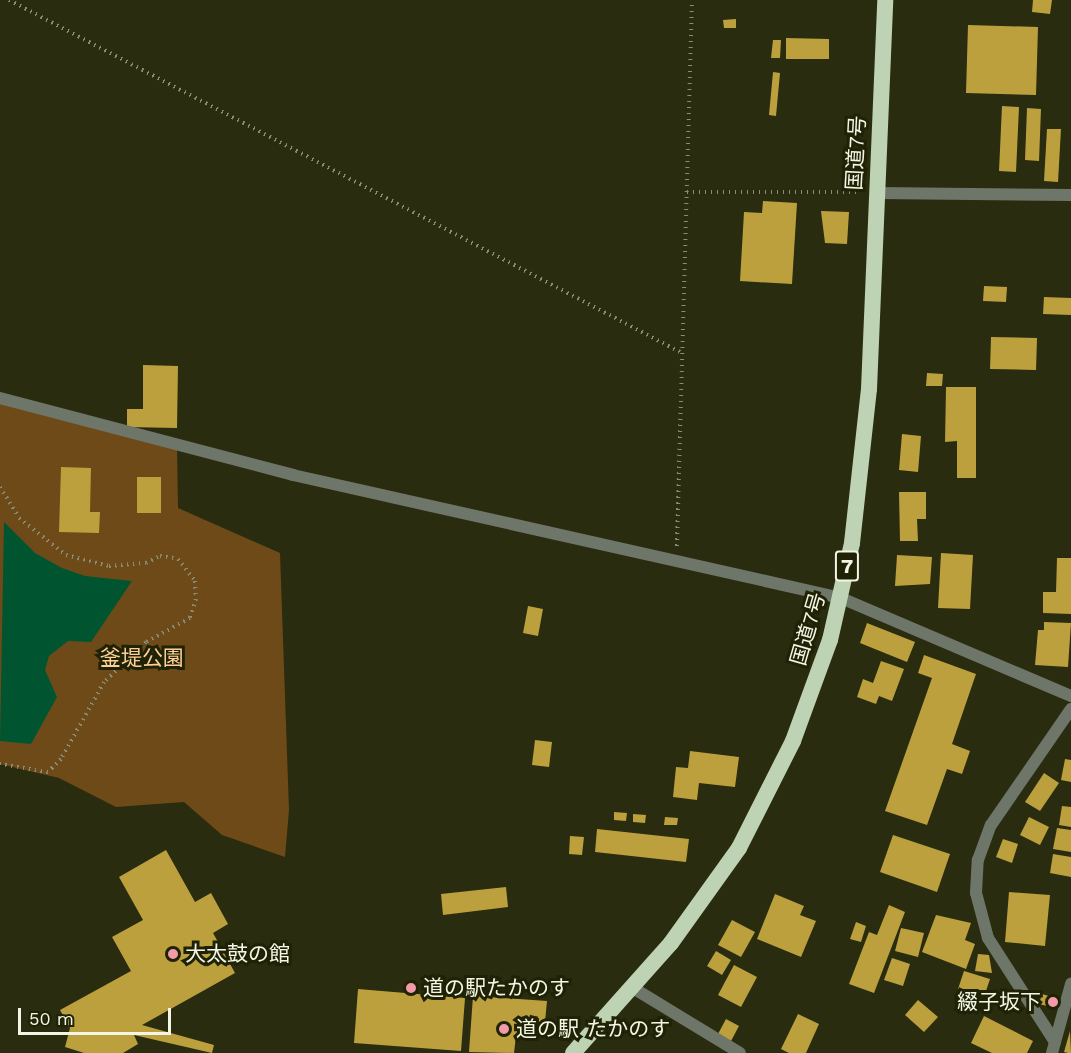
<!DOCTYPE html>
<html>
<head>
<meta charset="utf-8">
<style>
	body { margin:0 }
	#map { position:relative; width:1071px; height:1053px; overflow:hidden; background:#292c0e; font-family:"Work Sans","Noto Sans JP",sans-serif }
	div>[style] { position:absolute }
	.green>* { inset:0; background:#6e4a18 }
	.water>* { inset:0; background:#005530 }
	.building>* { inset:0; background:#bca03e }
	.path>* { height:4px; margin-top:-2px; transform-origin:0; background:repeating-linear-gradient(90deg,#8a8d75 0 1.5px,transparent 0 6px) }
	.minor>* { height:12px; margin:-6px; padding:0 6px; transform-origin:6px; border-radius:6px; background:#6d7669 }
	.trunk>* { height:16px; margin:-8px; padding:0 8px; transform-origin:8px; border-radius:8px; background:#bed2b4 }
	.dots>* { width:16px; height:16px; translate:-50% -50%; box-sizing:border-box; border:3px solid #1f2204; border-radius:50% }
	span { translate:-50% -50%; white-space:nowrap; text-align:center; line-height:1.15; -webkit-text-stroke:6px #1f2204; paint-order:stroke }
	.shield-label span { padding:2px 4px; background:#1f2204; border:2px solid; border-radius:4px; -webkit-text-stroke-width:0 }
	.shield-label { font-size:20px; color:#f3f6e4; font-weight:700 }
	.street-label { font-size:21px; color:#f3f6e4 }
	.park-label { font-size:21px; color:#fecf96 }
	.poi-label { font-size:21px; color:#f3f6e4 }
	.left { translate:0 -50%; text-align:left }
	.right { translate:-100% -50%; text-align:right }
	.scale { position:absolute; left:18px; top:1008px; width:153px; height:27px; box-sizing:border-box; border:3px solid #f3f6e4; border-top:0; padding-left:8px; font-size:18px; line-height:21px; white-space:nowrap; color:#f3f6e4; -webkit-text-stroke:4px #1f2204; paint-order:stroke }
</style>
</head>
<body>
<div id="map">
	<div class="green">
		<i style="clip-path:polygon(0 401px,177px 445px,178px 508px,280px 553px,289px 810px,285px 857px,222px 835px,184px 802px,116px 807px,59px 778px,0 764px)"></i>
	</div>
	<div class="water">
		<i style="clip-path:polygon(4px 522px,35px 553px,62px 568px,85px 576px,132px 581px,91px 642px,68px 641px,49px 656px,45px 670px,57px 697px,31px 744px,0 741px)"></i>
	</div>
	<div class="building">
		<i style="clip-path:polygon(1033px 0,1052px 0,1050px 14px,1032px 12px)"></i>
		<i style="clip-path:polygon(736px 19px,736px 28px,724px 28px,723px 20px)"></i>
		<i style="clip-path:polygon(968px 25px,1038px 27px,1036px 95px,966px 93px)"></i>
		<i style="clip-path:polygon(786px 38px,829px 39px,829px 59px,786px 59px)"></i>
		<i style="clip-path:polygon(773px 40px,781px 40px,780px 58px,771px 58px)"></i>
		<i style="clip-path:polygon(773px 72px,780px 73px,776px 116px,769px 115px)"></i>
		<i style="clip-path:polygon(1002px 106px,1019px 107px,1016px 172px,999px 171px)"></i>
		<i style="clip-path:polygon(1027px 108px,1041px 109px,1039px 161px,1025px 160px)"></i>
		<i style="clip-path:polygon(1047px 129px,1061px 129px,1058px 182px,1044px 181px)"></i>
		<i style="clip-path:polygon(763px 201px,797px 203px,792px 284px,740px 281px,744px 212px,762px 213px)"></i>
		<i style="clip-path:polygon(821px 211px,849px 212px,847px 244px,825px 243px)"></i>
		<i style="clip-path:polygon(984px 286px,1007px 287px,1006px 302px,983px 301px)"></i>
		<i style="clip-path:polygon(1044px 297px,1071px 298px,1071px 315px,1043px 314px)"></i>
		<i style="clip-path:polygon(991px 337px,1037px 338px,1036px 370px,990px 369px)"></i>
		<i style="clip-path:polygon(143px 365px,178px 366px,177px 428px,127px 427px,127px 409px,143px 409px)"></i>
		<i style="clip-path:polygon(927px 373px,943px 374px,942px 386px,926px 386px)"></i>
		<i style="clip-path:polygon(946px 387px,976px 387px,976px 478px,957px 478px,957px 441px,945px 442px)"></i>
		<i style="clip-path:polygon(902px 434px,921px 436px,918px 472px,899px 470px)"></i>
		<i style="clip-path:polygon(61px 467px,91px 468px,90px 512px,100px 512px,99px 533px,59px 532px)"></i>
		<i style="clip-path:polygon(137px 477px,161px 477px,161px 513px,137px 513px)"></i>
		<i style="clip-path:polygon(899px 492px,926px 492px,926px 519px,917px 519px,918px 541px,900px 541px)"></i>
		<i style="clip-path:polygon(941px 553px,973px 555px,970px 609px,938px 608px)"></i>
		<i style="clip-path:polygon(897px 555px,932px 557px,930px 584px,895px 586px)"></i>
		<i style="clip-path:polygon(1057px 558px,1071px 558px,1071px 614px,1043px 613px,1043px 592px,1056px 592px)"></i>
		<i style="clip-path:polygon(528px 606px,543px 609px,538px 636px,523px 633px)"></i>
		<i style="clip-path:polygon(1044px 622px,1071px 623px,1068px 667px,1035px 665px,1038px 630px,1044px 630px)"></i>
		<i style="clip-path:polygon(867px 623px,915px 642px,907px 662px,860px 643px)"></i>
		<i style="clip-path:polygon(924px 655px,976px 674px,952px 744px,970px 751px,962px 774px,947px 769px,927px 825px,885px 811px,932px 678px,918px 673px)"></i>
		<i style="clip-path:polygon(881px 661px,904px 669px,892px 701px,879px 696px,876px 704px,857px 697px,863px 679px,873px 683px)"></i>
		<i style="clip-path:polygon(535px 740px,552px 742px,549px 767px,532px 765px)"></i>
		<i style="clip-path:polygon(690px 751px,739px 757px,735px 787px,699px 783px,697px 800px,673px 797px,676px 767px,688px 768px)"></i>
		<i style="clip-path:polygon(1065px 759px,1071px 760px,1071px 782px,1061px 780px)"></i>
		<i style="clip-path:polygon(1044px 773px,1059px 783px,1040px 811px,1025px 802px)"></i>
		<i style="clip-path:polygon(1062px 806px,1071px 807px,1071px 827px,1059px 825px)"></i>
		<i style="clip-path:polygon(614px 812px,627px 813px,626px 821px,614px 820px)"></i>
		<i style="clip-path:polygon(633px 814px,646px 815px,645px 823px,633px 822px)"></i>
		<i style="clip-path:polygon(665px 817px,678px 818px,677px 825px,664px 825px)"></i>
		<i style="clip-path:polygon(1029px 817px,1049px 827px,1040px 845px,1020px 835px)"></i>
		<i style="clip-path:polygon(1057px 828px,1071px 830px,1071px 852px,1053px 849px)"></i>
		<i style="clip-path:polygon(597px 829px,689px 839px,686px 862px,595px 852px)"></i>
		<i style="clip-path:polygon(893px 835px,950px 854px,937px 892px,880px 872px)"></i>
		<i style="clip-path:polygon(570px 836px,584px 837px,582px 855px,569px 854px)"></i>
		<i style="clip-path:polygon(1003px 839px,1018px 844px,1012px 863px,996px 857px)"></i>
		<i style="clip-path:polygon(166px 850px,195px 902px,211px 893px,228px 924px,213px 933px,235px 973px,142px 1025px,214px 1045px,212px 1053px,134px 1035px,138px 1044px,123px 1053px,84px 1053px,65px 1047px,70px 1028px,60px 1010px,131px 971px,112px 937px,143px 920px,119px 877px)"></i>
		<i style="clip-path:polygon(1053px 854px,1071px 857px,1071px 877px,1050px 873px)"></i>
		<i style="clip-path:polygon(506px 887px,508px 907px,443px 915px,441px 894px)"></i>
		<i style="clip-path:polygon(1009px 892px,1050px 895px,1045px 946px,1005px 942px)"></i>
		<i style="clip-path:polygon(775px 894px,804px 906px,800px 915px,816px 921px,801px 957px,757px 939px)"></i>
		<i style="clip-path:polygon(889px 905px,905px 912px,874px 993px,849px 984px,869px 932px,877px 935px)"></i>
		<i style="clip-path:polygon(936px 915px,971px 923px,965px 940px,975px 944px,966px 969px,922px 952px)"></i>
		<i style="clip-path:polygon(732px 920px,755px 932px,741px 957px,718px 945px)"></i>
		<i style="clip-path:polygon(856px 922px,866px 926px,861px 942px,850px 939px)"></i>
		<i style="clip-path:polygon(901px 928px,924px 933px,918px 957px,895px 951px)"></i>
		<i style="clip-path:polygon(716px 951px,731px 960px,722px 975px,707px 966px)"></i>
		<i style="clip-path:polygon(978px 954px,989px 955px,992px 973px,975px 971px)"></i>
		<i style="clip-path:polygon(892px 958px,910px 964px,903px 986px,884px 980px)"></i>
		<i style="clip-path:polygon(734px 965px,757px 977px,741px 1007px,718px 995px)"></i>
		<i style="clip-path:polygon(964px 971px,990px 979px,984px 997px,958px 989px)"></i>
		<i style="clip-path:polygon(358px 989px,465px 998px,461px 1051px,354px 1043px)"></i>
		<i style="clip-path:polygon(1042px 994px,1049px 996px,1047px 1006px,1039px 1004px)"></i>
		<i style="clip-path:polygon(473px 996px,547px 1001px,545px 1022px,528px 1036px,516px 1036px,514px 1053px,469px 1052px)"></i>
		<i style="clip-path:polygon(918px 1000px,938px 1017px,924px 1032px,905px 1015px)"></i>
		<i style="clip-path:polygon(798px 1014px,819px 1024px,806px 1053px,789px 1053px,781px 1049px)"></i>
		<i style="clip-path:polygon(984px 1016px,1033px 1041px,1027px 1053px,992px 1053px,971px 1043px)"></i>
		<i style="clip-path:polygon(726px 1019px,739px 1026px,731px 1041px,718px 1034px)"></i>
		<i style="clip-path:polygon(1070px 1031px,1071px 1053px,1068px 1053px,1064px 1052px)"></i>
	</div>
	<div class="path">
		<i style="left:9px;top:0;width:760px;rotate:27.68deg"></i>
		<i style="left:687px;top:192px;width:173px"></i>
		<i style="left:0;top:487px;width:36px;rotate:58deg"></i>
		<i style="left:19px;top:518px;width:60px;rotate:38.2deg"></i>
		<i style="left:66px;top:555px;width:44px;rotate:14.3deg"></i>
		<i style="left:109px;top:566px;width:37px;rotate:-5deg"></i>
		<i style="left:146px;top:563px;width:16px;rotate:-27deg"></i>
		<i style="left:160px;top:556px;width:18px;rotate:9deg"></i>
		<i style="left:178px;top:559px;width:28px;rotate:52deg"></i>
		<i style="left:195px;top:581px;width:18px;rotate:87deg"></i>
		<i style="left:196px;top:599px;width:20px;rotate:108deg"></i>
		<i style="left:190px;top:618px;width:50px;rotate:151.4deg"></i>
		<i style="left:146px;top:642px;width:58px;rotate:136.4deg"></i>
		<i style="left:104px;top:682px;width:88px;rotate:119.2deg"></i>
		<i style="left:61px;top:759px;width:18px;rotate:135deg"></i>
		<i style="left:48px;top:772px;width:49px;rotate:-170.5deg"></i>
		<i style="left:677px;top:546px;width:546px;rotate:-88.43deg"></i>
	</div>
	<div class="minor">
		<i style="left:877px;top:193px;width:194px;rotate:0.6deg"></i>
		<i style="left:0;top:398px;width:303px;rotate:14.7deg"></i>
		<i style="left:293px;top:475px;width:562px;rotate:12.65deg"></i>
		<i style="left:841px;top:598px;width:250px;rotate:23.1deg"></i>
		<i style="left:633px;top:988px;width:125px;rotate:31.3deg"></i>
		<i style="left:1055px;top:1042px;width:124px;rotate:-122.8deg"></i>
		<i style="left:988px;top:938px;width:47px;rotate:-104.9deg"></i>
		<i style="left:976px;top:893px;width:33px;rotate:-87deg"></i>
		<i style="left:978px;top:860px;width:37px;rotate:-70deg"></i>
		<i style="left:991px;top:825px;width:141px;rotate:-55.4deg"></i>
		<i style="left:1052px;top:1053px;width:72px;rotate:-74.6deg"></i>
	</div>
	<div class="trunk">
		<i style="left:573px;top:1053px;width:147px;rotate:-48.3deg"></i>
		<i style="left:671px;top:943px;width:117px;rotate:-54.4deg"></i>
		<i style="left:739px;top:848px;width:120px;rotate:-63.2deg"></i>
		<i style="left:793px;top:741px;width:108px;rotate:-69.9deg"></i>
		<i style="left:830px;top:640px;width:99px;rotate:-77.2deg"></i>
		<i style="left:852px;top:543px;width:155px;rotate:-83.7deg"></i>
		<i style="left:869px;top:389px;width:389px;rotate:-87.6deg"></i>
	</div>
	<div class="dots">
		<i style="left:173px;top:954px;background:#f39aaa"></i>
		<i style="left:411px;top:988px;background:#f39aaa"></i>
		<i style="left:1053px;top:1002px;background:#f39aaa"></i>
		<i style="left:504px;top:1029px;background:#f39aaa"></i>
	</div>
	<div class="shield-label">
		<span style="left:847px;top:566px">7</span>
	</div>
	<div class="street-label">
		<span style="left:856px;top:153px;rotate:-87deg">国道7号</span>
		<span style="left:808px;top:629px;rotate:-74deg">国道7号</span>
	</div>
	<div class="park-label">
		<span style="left:142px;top:658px">釜堤公園</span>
	</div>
	<div class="poi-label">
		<span class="left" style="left:185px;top:954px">大太鼓の館</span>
		<span class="left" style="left:423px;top:988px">道の駅たかのす</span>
		<span class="right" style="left:1041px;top:1002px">綴子坂下</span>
		<span class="left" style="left:516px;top:1029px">道の駅 たかのす</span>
	</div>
	<div class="scale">50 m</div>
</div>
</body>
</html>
